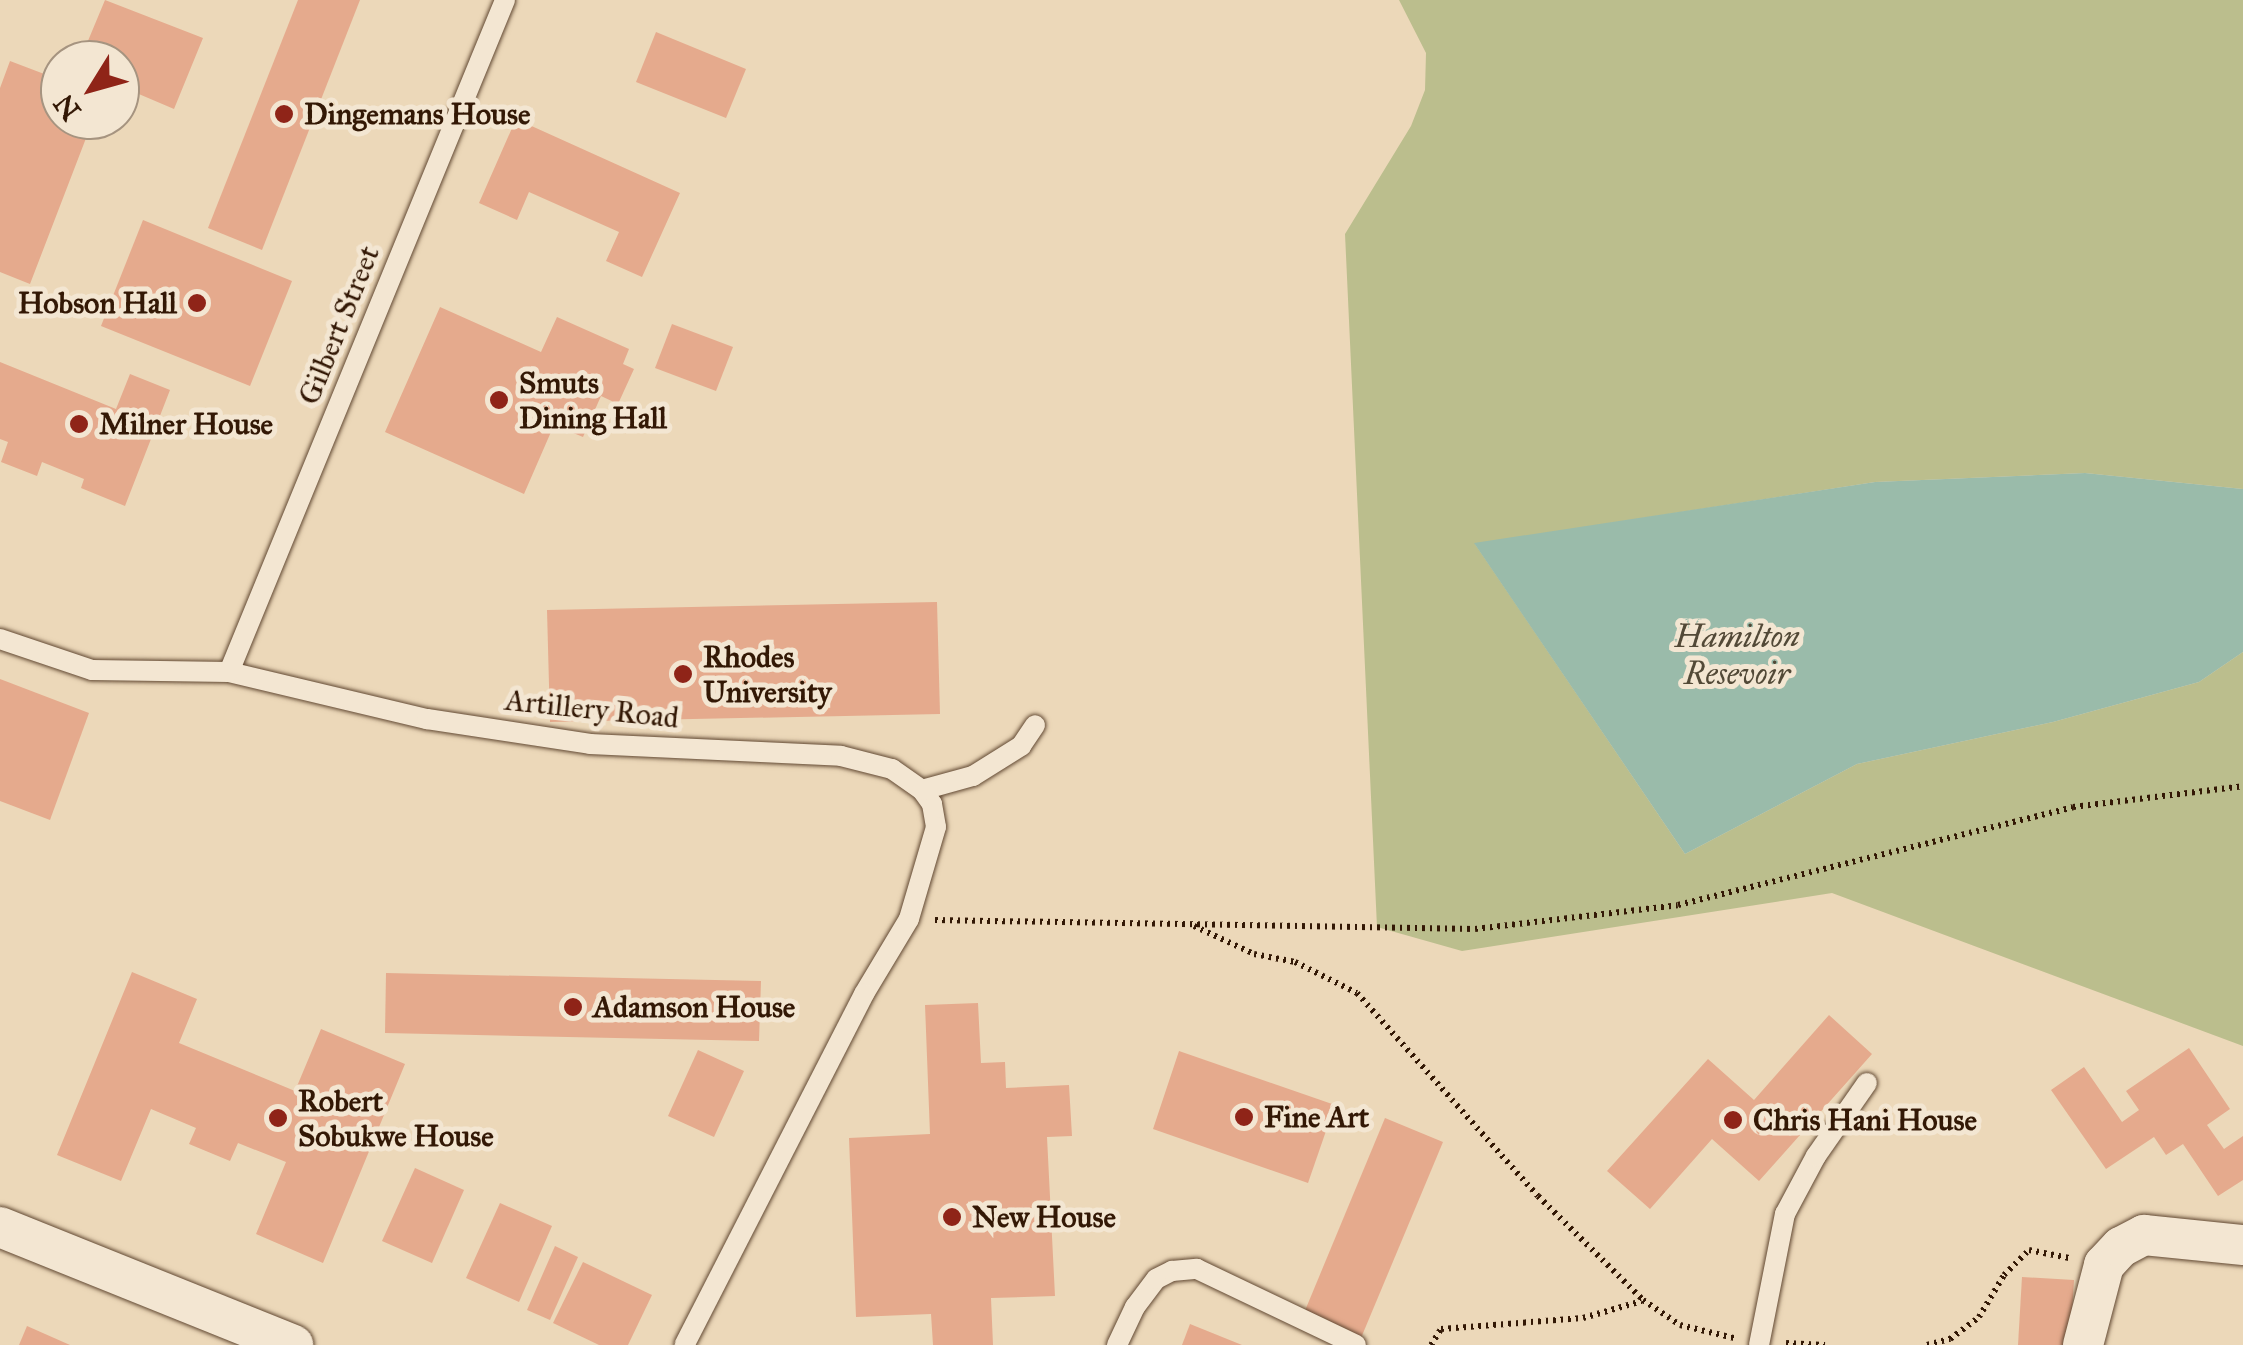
<!DOCTYPE html>
<html>
<head>
<meta charset="utf-8">
<style>
	body { margin:0 }
	#map { position:relative; width:2243px; height:1345px; overflow:hidden; background:#ecd8b9; font-family:"IM FELL Great Primer",serif }
	div>[style] { position:absolute }
	.green>* { inset:0; background:#bbbe8d }
	.water>* { inset:0; background:#9abbaa }
	.building>* { inset:0; background:#e5aa8d }
	.path>* { height:6px; margin-top:-3px; transform-origin:0; background:repeating-linear-gradient(90deg,#331805 0 2.5px,transparent 0 7.5px) }
	.roads { filter:drop-shadow(0 0 2px #614832) drop-shadow(0 0 2px #614832) }
	.service>* { height:20px; margin:-10px; padding:0 10px; transform-origin:10px; border-radius:10px; background:#f3e6d2 }
	.minor>* { height:40px; margin:-20px; padding:0 20px; transform-origin:20px; border-radius:20px; background:#f3e6d2 }
	.dots>* { width:28px; height:28px; translate:-50% -50%; box-sizing:border-box; border:5px solid #f3e6d2; border-radius:50% }
	span { translate:-50% -50%; white-space:nowrap; text-align:center; line-height:1.15; -webkit-text-stroke:10px #f3e6d2; paint-order:stroke }
	.poi-label { font-size:30px; color:#331805; font-weight:700 }
	.left { translate:0 -50%; text-align:left }
	.right { translate:-100% -50%; text-align:right }
	.street-label { font-size:30px; color:#331805 }
	.water-label { font-size:32px; color:#524937; font-style:italic }
	.north { position:absolute; left:40px; top:40px; width:100px; height:100px; box-sizing:border-box; background:#f3e6d2; border:2px solid #a69480; border-radius:50%; rotate:233deg; font-size:28px; font-weight:700; line-height:40px; text-align:center; color:#331805 }
	.north::after { content:''; display:block; margin:auto; width:35px; height:45px; background:#8f2418; clip-path:polygon(50% 0,100% 100%,50% 72%,0 100%) }
</style>
</head>
<body>
<div id="map">
	<div class="green">
		<i style="clip-path:polygon(1399px 0,2243px 0,2243px 489px,2085px 473px,1875px 482px,1475px 544px,1685px 854px,1857px 764px,2053px 722px,2199px 682px,2243px 652px,2243px 1046px,1832px 893px,1462px 951px,1377px 927px,1345px 234px,1411px 126px,1425px 90px,1426px 53px)"></i>
	</div>
	<div class="water">
		<i style="clip-path:polygon(2085px 473px,2243px 489px,2243px 652px,2199px 682px,2053px 722px,1857px 764px,1685px 854px,1474px 543px,1875px 482px)"></i>
	</div>
	<div class="building">
		<i style="clip-path:polygon(105px 0,203px 38px,174px 109px,120px 86px,120px 60px,80px 60px)"></i>
		<i style="clip-path:polygon(298px 0,360px 0,262px 250px,208px 228px)"></i>
		<i style="clip-path:polygon(656px 32px,746px 69px,726px 118px,636px 82px)"></i>
		<i style="clip-path:polygon(10px 61px,60px 80px,60px 120px,93px 120px,30px 284px,0 272px,0 88px)"></i>
		<i style="clip-path:polygon(516px 119px,680px 193px,642px 277px,606px 261px,619px 232px,529px 192px,517px 220px,479px 203px)"></i>
		<i style="clip-path:polygon(143px 220px,292px 281px,250px 386px,101px 326px)"></i>
		<i style="clip-path:polygon(440px 307px,541px 352px,557px 317px,629px 349px,623px 364px,634px 369px,618px 404px,601px 396px,583px 437px,554px 425px,524px 494px,385px 432px)"></i>
		<i style="clip-path:polygon(672px 324px,733px 347px,716px 391px,655px 368px)"></i>
		<i style="clip-path:polygon(0 362px,116px 409px,130px 374px,170px 390px,125px 506px,81px 488px,84px 479px,42px 462px,37px 476px,1px 462px,8px 442px,0 439px)"></i>
		<i style="clip-path:polygon(937px 602px,940px 714px,550px 722px,547px 610px)"></i>
		<i style="clip-path:polygon(0 679px,89px 713px,50px 820px,0 801px)"></i>
		<i style="clip-path:polygon(132px 972px,197px 999px,179px 1043px,295px 1091px,321px 1029px,405px 1064px,323px 1263px,256px 1234px,286px 1162px,238px 1143px,230px 1161px,189px 1144px,196px 1128px,151px 1109px,121px 1181px,57px 1155px)"></i>
		<i style="clip-path:polygon(386px 973px,761px 981px,759px 1041px,385px 1033px)"></i>
		<i style="clip-path:polygon(978px 1003px,981px 1063px,1005px 1062px,1006px 1088px,1069px 1085px,1072px 1136px,1047px 1137px,1055px 1296px,991px 1298px,993px 1345px,933px 1345px,931px 1314px,856px 1317px,849px 1138px,930px 1134px,925px 1005px)"></i>
		<i style="clip-path:polygon(1829px 1015px,1872px 1054px,1759px 1181px,1712px 1139px,1650px 1209px,1607px 1171px,1708px 1059px,1754px 1100px)"></i>
		<i style="clip-path:polygon(2189px 1048px,2230px 1109px,2207px 1125px,2224px 1149px,2243px 1136px,2243px 1180px,2218px 1196px,2183px 1144px,2166px 1155px,2154px 1137px,2106px 1169px,2051px 1090px,2084px 1067px,2122px 1122px,2139px 1110px,2126px 1091px)"></i>
		<i style="clip-path:polygon(698px 1050px,744px 1071px,714px 1137px,668px 1116px)"></i>
		<i style="clip-path:polygon(1179px 1051px,1335px 1105px,1308px 1183px,1153px 1129px)"></i>
		<i style="clip-path:polygon(1385px 1118px,1443px 1142px,1361px 1338px,1304px 1313px)"></i>
		<i style="clip-path:polygon(415px 1168px,464px 1190px,432px 1263px,382px 1241px)"></i>
		<i style="clip-path:polygon(500px 1203px,552px 1226px,519px 1302px,466px 1278px)"></i>
		<i style="clip-path:polygon(555px 1246px,578px 1257px,550px 1320px,527px 1310px)"></i>
		<i style="clip-path:polygon(583px 1262px,652px 1295px,628px 1345px,599px 1345px,553px 1323px)"></i>
		<i style="clip-path:polygon(2022px 1277px,2074px 1280px,2070px 1345px,2018px 1345px)"></i>
		<i style="clip-path:polygon(1190px 1324px,1242px 1345px,1182px 1345px)"></i>
		<i style="clip-path:polygon(27px 1326px,70px 1345px,19px 1345px)"></i>
	</div>
	<div class="path">
		<i style="left:935px;top:920px;width:540px;rotate:0.95deg"></i>
		<i style="left:1475px;top:929px;width:204px;rotate:-6.7deg"></i>
		<i style="left:1678px;top:905px;width:407px;rotate:-13.9deg"></i>
		<i style="left:2073px;top:807px;width:171px;rotate:-7deg"></i>
		<i style="left:1194px;top:926px;width:66px;rotate:25deg"></i>
		<i style="left:1254px;top:954px;width:42px;rotate:11deg"></i>
		<i style="left:1295px;top:962px;width:69px;rotate:26.6deg"></i>
		<i style="left:1357px;top:993px;width:272px;rotate:48.3deg"></i>
		<i style="left:1538px;top:1196px;width:148px;rotate:44.7deg"></i>
		<i style="left:1643px;top:1300px;width:45px;rotate:34deg"></i>
		<i style="left:1680px;top:1325px;width:56px;rotate:13.5deg"></i>
		<i style="left:1786px;top:1343px;width:39px;rotate:3deg"></i>
		<i style="left:1431px;top:1345px;width:19px;rotate:-58deg"></i>
		<i style="left:1441px;top:1329px;width:142px;rotate:-4.4deg"></i>
		<i style="left:1583px;top:1318px;width:61px;rotate:-16.1deg"></i>
		<i style="left:1927px;top:1345px;width:24px;rotate:-15deg"></i>
		<i style="left:1950px;top:1339px;width:36px;rotate:-37deg"></i>
		<i style="left:1979px;top:1317px;width:49px;rotate:-59.2deg"></i>
		<i style="left:2004px;top:1275px;width:35px;rotate:-45deg"></i>
		<i style="left:2029px;top:1250px;width:41px;rotate:11.3deg"></i>
	</div>
	<div class="roads">
		<div class="service">
			<i style="left:0;top:639px;width:97px;rotate:18.6deg"></i>
			<i style="left:92px;top:670px;width:137px;rotate:0.8deg"></i>
			<i style="left:229px;top:672px;width:204px;rotate:13.4deg"></i>
			<i style="left:427px;top:719px;width:165px;rotate:8.7deg"></i>
			<i style="left:590px;top:744px;width:251px;rotate:2.7deg"></i>
			<i style="left:841px;top:756px;width:53px;rotate:14.3deg"></i>
			<i style="left:892px;top:769px;width:37px;rotate:35deg"></i>
			<i style="left:922px;top:790px;width:17px;rotate:54deg"></i>
			<i style="left:932px;top:804px;width:23px;rotate:80deg"></i>
			<i style="left:936px;top:827px;width:96px;rotate:106.4deg"></i>
			<i style="left:909px;top:919px;width:87px;rotate:121deg"></i>
			<i style="left:864px;top:994px;width:394px;rotate:117.1deg"></i>
			<i style="left:229px;top:672px;width:726px;rotate:-67.67deg"></i>
			<i style="left:922px;top:790px;width:53px;rotate:-15.4deg"></i>
			<i style="left:973px;top:776px;width:57px;rotate:-32deg"></i>
			<i style="left:1021px;top:746px;width:25px;rotate:-56deg"></i>
			<i style="left:1117px;top:1345px;width:42px;rotate:-64.7deg"></i>
			<i style="left:1135px;top:1307px;width:35px;rotate:-53deg"></i>
			<i style="left:1156px;top:1279px;width:18px;rotate:-27deg"></i>
			<i style="left:1172px;top:1271px;width:25px;rotate:-5deg"></i>
			<i style="left:1197px;top:1269px;width:176px;rotate:25.5deg"></i>
			<i style="left:1759px;top:1345px;width:134px;rotate:-78.8deg"></i>
			<i style="left:1785px;top:1214px;width:66px;rotate:-61.9deg"></i>
			<i style="left:1816px;top:1156px;width:89px;rotate:-55.1deg"></i>
		</div>
		<div class="minor">
			<i style="left:0;top:1227px;width:316px;rotate:21.9deg"></i>
			<i style="left:2083px;top:1345px;width:83px;rotate:-75.3deg"></i>
			<i style="left:2104px;top:1265px;width:25px;rotate:-47deg"></i>
			<i style="left:2121px;top:1247px;width:26px;rotate:-28deg"></i>
			<i style="left:2144px;top:1235px;width:100px;rotate:5.8deg"></i>
		</div>
	</div>
	<div class="dots">
		<i style="left:284px;top:114px;background:#8f2418"></i>
		<i style="left:197px;top:303px;background:#8f2418"></i>
		<i style="left:499px;top:400px;background:#8f2418"></i>
		<i style="left:79px;top:424px;background:#8f2418"></i>
		<i style="left:683px;top:674px;background:#8f2418"></i>
		<i style="left:573px;top:1007px;background:#8f2418"></i>
		<i style="left:1244px;top:1117px;background:#8f2418"></i>
		<i style="left:278px;top:1118px;background:#8f2418"></i>
		<i style="left:1733px;top:1120px;background:#8f2418"></i>
		<i style="left:952px;top:1217px;background:#8f2418"></i>
	</div>
	<div class="poi-label">
		<span class="left" style="left:304px;top:114px">Dingemans House</span>
		<span class="right" style="left:177px;top:303px">Hobson Hall</span>
		<span class="left" style="left:519px;top:400px">Smuts<br>Dining Hall</span>
		<span class="left" style="left:99px;top:424px">Milner House</span>
		<span class="left" style="left:703px;top:674px">Rhodes<br>University</span>
		<span class="left" style="left:593px;top:1007px">Adamson House</span>
		<span class="left" style="left:298px;top:1118px">Robert<br>Sobukwe House</span>
		<span class="left" style="left:1264px;top:1117px">Fine Art</span>
		<span class="left" style="left:1753px;top:1120px">Chris Hani House</span>
		<span class="left" style="left:972px;top:1217px">New House</span>
	</div>
	<div class="street-label">
		<span style="left:339px;top:325px;rotate:-68deg">Gilbert Street</span>
		<span style="left:592px;top:709px;rotate:6deg">Artillery Road</span>
	</div>
	<div class="water-label">
		<span style="left:1737px;top:656px">Hamilton<br>Resevoir</span>
	</div>
	<div class="north">N</div>
</div>
</body>
</html>
